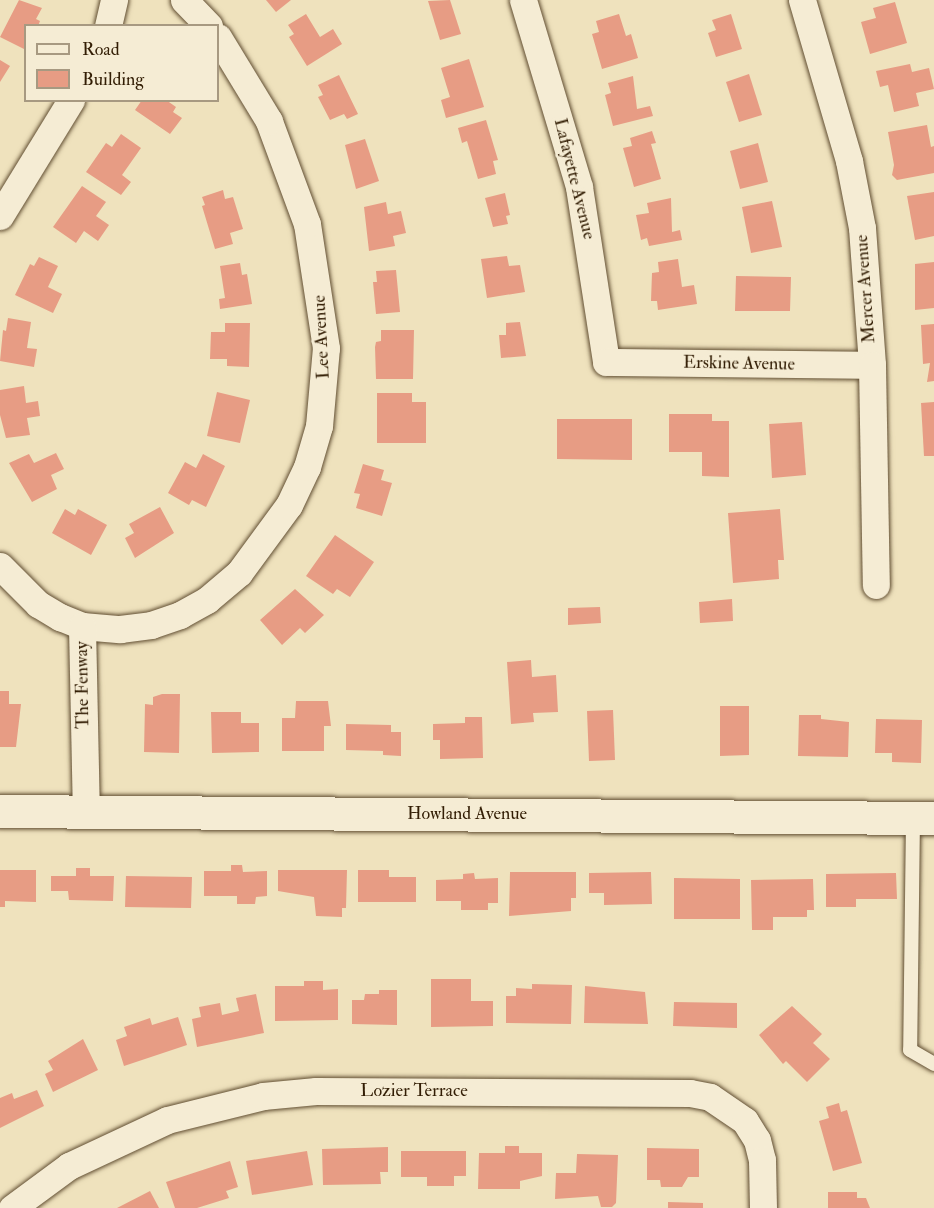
<!DOCTYPE html>
<html>
<head>
<meta charset="utf-8">
<style>
	body { margin:0 }
	#map { position:relative; width:934px; height:1208px; overflow:hidden; background:#efe2bd; font-family:"IM FELL Double Pica",serif }
	div>[style] { position:absolute }
	.building>* { inset:0; background:#e79c84 }
	.roads { filter:drop-shadow(0 0 2px #614e32) drop-shadow(0 0 2px #614e32) }
	.service>* { height:14px; margin:-7px; padding:0 7px; transform-origin:7px; border-radius:7px; background:#f5ecd4 }
	.minor>* { height:27px; margin:-13.5px; padding:0 13.5px; transform-origin:13.5px; border-radius:13.5px; background:#f5ecd4 }
	.tertiary>* { height:33px; margin:-16.5px; padding:0 16.5px; transform-origin:16.5px; border-radius:16.5px; background:#f5ecd4 }
	span { translate:-50% -50%; white-space:nowrap; text-align:center; line-height:1.15; -webkit-text-stroke:5px #f5ecd4; paint-order:stroke }
	.street-label { font-size:18px; color:#321d04 }
	.legend { position:absolute; left:24px; top:24px; width:195px; height:78px; box-sizing:border-box; background:#f5ecd4; border:2px solid #a79981; margin:0; padding:8px 10px; list-style:none; font-size:18px; color:#321d04 }
	.legend li { display:flex; align-items:center; gap:12px; height:30px }
	.legend b { width:30px; border:2px solid #a79981 }
</style>
</head>
<body>
<div id="map">
	<div class="building">
		<i style="clip-path:polygon(19px 0,42px 8px,36px 19px,40px 21px,38px 26px,26px 26px,26px 50px,0 37px)"></i>
		<i style="clip-path:polygon(266px 0,291px 0,276px 12px)"></i>
		<i style="clip-path:polygon(450px 0,461px 34px,440px 40px,428px 1px)"></i>
		<i style="clip-path:polygon(895px 2px,907px 43px,870px 54px,861px 22px,876px 18px,873px 8px)"></i>
		<i style="clip-path:polygon(306px 14px,320px 37px,333px 29px,342px 44px,307px 66px,289px 37px,294px 34px,288px 25px)"></i>
		<i style="clip-path:polygon(619px 14px,626px 36px,631px 34px,638px 58px,602px 69px,592px 34px,599px 32px,596px 21px)"></i>
		<i style="clip-path:polygon(731px 14px,742px 49px,716px 57px,708px 33px,716px 30px,712px 20px)"></i>
		<i style="clip-path:polygon(469px 59px,484px 107px,446px 118px,441px 100px,450px 97px,441px 68px)"></i>
		<i style="clip-path:polygon(0 60px,10px 66px,0 82px)"></i>
		<i style="clip-path:polygon(910px 64px,912px 72px,929px 68px,934px 89px,916px 93px,919px 106px,894px 112px,888px 85px,880px 87px,876px 71px)"></i>
		<i style="clip-path:polygon(749px 74px,762px 115px,739px 122px,726px 82px)"></i>
		<i style="clip-path:polygon(339px 75px,358px 114px,347px 119px,344px 114px,330px 120px,318px 97px,323px 95px,318px 85px)"></i>
		<i style="clip-path:polygon(633px 76px,637px 109px,650px 106px,653px 116px,613px 126px,605px 95px,611px 93px,608px 83px)"></i>
		<i style="clip-path:polygon(142px 100px,166px 100px,176px 107px,173px 112px,182px 118px,170px 134px,135px 110px)"></i>
		<i style="clip-path:polygon(486px 120px,498px 160px,493px 161px,496px 174px,478px 179px,467px 141px,462px 143px,458px 128px)"></i>
		<i style="clip-path:polygon(927px 125px,931px 147px,934px 146px,934px 173px,897px 180px,892px 175px,894px 165px,888px 132px)"></i>
		<i style="clip-path:polygon(652px 131px,656px 143px,651px 144px,661px 179px,634px 187px,623px 148px,632px 146px,630px 138px)"></i>
		<i style="clip-path:polygon(121px 134px,141px 148px,122px 175px,131px 182px,121px 195px,86px 172px,106px 143px,112px 147px)"></i>
		<i style="clip-path:polygon(365px 139px,379px 181px,356px 189px,345px 145px)"></i>
		<i style="clip-path:polygon(758px 143px,768px 182px,740px 189px,730px 151px)"></i>
		<i style="clip-path:polygon(82px 186px,106px 202px,96px 216px,109px 225px,98px 241px,84px 231px,76px 243px,53px 227px)"></i>
		<i style="clip-path:polygon(223px 190px,225px 199px,233px 197px,243px 229px,230px 233px,233px 244px,215px 249px,202px 206px,205px 205px,202px 197px)"></i>
		<i style="clip-path:polygon(934px 192px,934px 236px,915px 240px,907px 196px)"></i>
		<i style="clip-path:polygon(505px 193px,510px 215px,506px 216px,508px 224px,493px 227px,485px 198px)"></i>
		<i style="clip-path:polygon(671px 198px,672px 232px,680px 230px,682px 240px,649px 246px,647px 238px,641px 240px,636px 215px,649px 213px,647px 203px)"></i>
		<i style="clip-path:polygon(772px 201px,782px 247px,751px 253px,742px 207px)"></i>
		<i style="clip-path:polygon(386px 202px,388px 214px,401px 211px,406px 233px,393px 236px,395px 246px,369px 251px,364px 207px)"></i>
		<i style="clip-path:polygon(507px 256px,509px 266px,520px 265px,525px 292px,487px 298px,481px 259px)"></i>
		<i style="clip-path:polygon(39px 257px,58px 266px,48px 287px,62px 294px,53px 313px,15px 295px,30px 264px,34px 266px)"></i>
		<i style="clip-path:polygon(678px 259px,682px 287px,694px 285px,697px 304px,658px 310px,657px 301px,651px 301px,652px 273px,659px 272px,658px 262px)"></i>
		<i style="clip-path:polygon(934px 262px,934px 308px,915px 310px,915px 264px)"></i>
		<i style="clip-path:polygon(240px 263px,242px 275px,247px 274px,252px 304px,220px 309px,219px 299px,225px 298px,220px 266px)"></i>
		<i style="clip-path:polygon(396px 270px,400px 312px,376px 314px,373px 282px,377px 282px,376px 271px)"></i>
		<i style="clip-path:polygon(736px 276px,791px 277px,790px 311px,735px 311px)"></i>
		<i style="clip-path:polygon(8px 318px,31px 322px,27px 348px,37px 349px,34px 367px,0 361px,3px 330px,6px 331px)"></i>
		<i style="clip-path:polygon(520px 322px,526px 356px,501px 358px,499px 335px,506px 335px,506px 323px)"></i>
		<i style="clip-path:polygon(225px 323px,250px 323px,249px 367px,227px 366px,227px 359px,210px 359px,211px 332px,225px 332px)"></i>
		<i style="clip-path:polygon(934px 324px,934px 381px,927px 382px,930px 363px,923px 364px,921px 325px)"></i>
		<i style="clip-path:polygon(381px 330px,414px 330px,413px 379px,376px 379px,375px 347px,376px 342px,381px 341px)"></i>
		<i style="clip-path:polygon(24px 386px,26px 403px,38px 401px,40px 416px,27px 418px,30px 435px,6px 438px,0 415px,0 390px)"></i>
		<i style="clip-path:polygon(217px 392px,250px 400px,240px 443px,207px 436px)"></i>
		<i style="clip-path:polygon(377px 393px,412px 393px,412px 402px,426px 402px,426px 443px,377px 443px)"></i>
		<i style="clip-path:polygon(934px 402px,934px 456px,924px 456px,921px 403px)"></i>
		<i style="clip-path:polygon(669px 414px,712px 414px,712px 421px,729px 421px,729px 477px,702px 476px,702px 452px,669px 452px)"></i>
		<i style="clip-path:polygon(557px 419px,632px 419px,632px 460px,557px 459px)"></i>
		<i style="clip-path:polygon(802px 422px,806px 475px,772px 478px,769px 424px)"></i>
		<i style="clip-path:polygon(56px 453px,64px 469px,51px 475px,57px 489px,32px 502px,9px 463px,29px 454px,34px 463px)"></i>
		<i style="clip-path:polygon(203px 454px,225px 466px,206px 507px,192px 500px,189px 505px,168px 493px,185px 462px,196px 468px)"></i>
		<i style="clip-path:polygon(363px 464px,384px 470px,381px 480px,392px 483px,382px 516px,356px 508px,360px 494px,354px 493px)"></i>
		<i style="clip-path:polygon(160px 507px,174px 533px,135px 558px,125px 538px,134px 533px,129px 524px)"></i>
		<i style="clip-path:polygon(65px 509px,75px 515px,78px 509px,107px 525px,91px 555px,52px 533px)"></i>
		<i style="clip-path:polygon(780px 509px,784px 560px,778px 560px,779px 579px,733px 583px,728px 513px)"></i>
		<i style="clip-path:polygon(335px 535px,374px 562px,350px 597px,337px 589px,333px 594px,306px 576px)"></i>
		<i style="clip-path:polygon(295px 589px,324px 615px,305px 633px,300px 628px,282px 645px,260px 620px)"></i>
		<i style="clip-path:polygon(732px 599px,733px 621px,700px 623px,699px 602px)"></i>
		<i style="clip-path:polygon(600px 607px,601px 623px,568px 625px,568px 608px)"></i>
		<i style="clip-path:polygon(531px 660px,532px 677px,556px 675px,558px 712px,533px 713px,534px 722px,511px 724px,507px 662px)"></i>
		<i style="clip-path:polygon(0 691px,9px 691px,9px 704px,21px 704px,16px 747px,0 747px)"></i>
		<i style="clip-path:polygon(162px 694px,180px 694px,179px 753px,144px 752px,145px 704px,153px 705px,153px 697px)"></i>
		<i style="clip-path:polygon(296px 701px,328px 701px,331px 726px,324px 726px,324px 751px,282px 751px,282px 718px,295px 718px)"></i>
		<i style="clip-path:polygon(720px 706px,749px 706px,749px 755px,720px 756px)"></i>
		<i style="clip-path:polygon(613px 710px,615px 760px,589px 761px,587px 711px)"></i>
		<i style="clip-path:polygon(211px 712px,241px 712px,241px 723px,259px 723px,259px 752px,212px 753px)"></i>
		<i style="clip-path:polygon(799px 715px,821px 715px,821px 719px,849px 722px,848px 757px,798px 756px)"></i>
		<i style="clip-path:polygon(465px 717px,482px 717px,483px 758px,440px 759px,440px 740px,433px 740px,433px 724px,465px 723px)"></i>
		<i style="clip-path:polygon(876px 719px,922px 720px,921px 763px,892px 762px,892px 753px,875px 753px)"></i>
		<i style="clip-path:polygon(346px 724px,391px 725px,391px 732px,401px 732px,401px 756px,383px 755px,383px 751px,346px 750px)"></i>
		<i style="clip-path:polygon(231px 865px,242px 865px,243px 872px,267px 871px,267px 896px,256px 897px,255px 904px,237px 904px,237px 896px,204px 896px,204px 871px,231px 871px)"></i>
		<i style="clip-path:polygon(76px 868px,90px 868px,90px 876px,114px 876px,113px 901px,69px 900px,68px 891px,51px 891px,51px 876px,76px 876px)"></i>
		<i style="clip-path:polygon(0 870px,36px 870px,36px 902px,5px 901px,5px 907px,0 907px)"></i>
		<i style="clip-path:polygon(278px 870px,347px 870px,346px 908px,342px 908px,342px 917px,316px 916px,314px 897px,278px 891px)"></i>
		<i style="clip-path:polygon(358px 870px,389px 870px,389px 877px,416px 877px,416px 902px,358px 902px)"></i>
		<i style="clip-path:polygon(510px 872px,576px 872px,576px 898px,571px 898px,571px 911px,509px 916px)"></i>
		<i style="clip-path:polygon(651px 872px,652px 904px,604px 905px,604px 893px,589px 893px,589px 873px)"></i>
		<i style="clip-path:polygon(474px 873px,475px 879px,498px 878px,498px 903px,488px 903px,488px 910px,461px 910px,461px 901px,436px 901px,436px 880px,463px 879px,463px 874px)"></i>
		<i style="clip-path:polygon(896px 873px,897px 899px,856px 899px,856px 907px,826px 907px,826px 874px)"></i>
		<i style="clip-path:polygon(126px 876px,192px 877px,191px 908px,125px 907px)"></i>
		<i style="clip-path:polygon(674px 878px,740px 879px,740px 919px,674px 919px)"></i>
		<i style="clip-path:polygon(813px 879px,814px 910px,807px 910px,807px 917px,773px 917px,773px 930px,752px 930px,751px 880px)"></i>
		<i style="clip-path:polygon(431px 979px,471px 979px,471px 1001px,493px 1001px,493px 1026px,431px 1027px)"></i>
		<i style="clip-path:polygon(304px 981px,323px 981px,323px 990px,338px 989px,338px 1020px,275px 1021px,275px 986px,304px 986px)"></i>
		<i style="clip-path:polygon(532px 984px,572px 985px,571px 1024px,506px 1023px,506px 996px,516px 996px,516px 988px,532px 989px)"></i>
		<i style="clip-path:polygon(585px 986px,645px 992px,648px 1024px,584px 1023px)"></i>
		<i style="clip-path:polygon(379px 990px,397px 990px,397px 1025px,352px 1024px,352px 1000px,364px 1000px,365px 994px,379px 994px)"></i>
		<i style="clip-path:polygon(256px 994px,264px 1033px,197px 1047px,192px 1019px,201px 1017px,199px 1007px,220px 1003px,222px 1015px,239px 1011px,236px 998px)"></i>
		<i style="clip-path:polygon(674px 1002px,737px 1003px,737px 1028px,673px 1026px)"></i>
		<i style="clip-path:polygon(792px 1006px,822px 1034px,813px 1043px,830px 1059px,807px 1082px,786px 1061px,783px 1064px,759px 1035px)"></i>
		<i style="clip-path:polygon(178px 1017px,187px 1045px,124px 1066px,116px 1040px,127px 1036px,124px 1027px,150px 1018px,152px 1025px)"></i>
		<i style="clip-path:polygon(83px 1039px,98px 1070px,53px 1092px,45px 1074px,53px 1070px,48px 1061px)"></i>
		<i style="clip-path:polygon(37px 1090px,44px 1106px,0 1128px,0 1098px,12px 1093px,14px 1099px)"></i>
		<i style="clip-path:polygon(839px 1103px,841px 1112px,847px 1110px,862px 1163px,833px 1171px,819px 1121px,829px 1118px,826px 1107px)"></i>
		<i style="clip-path:polygon(505px 1146px,519px 1146px,519px 1153px,542px 1153px,542px 1176px,520px 1181px,520px 1189px,478px 1189px,479px 1153px,505px 1153px)"></i>
		<i style="clip-path:polygon(388px 1147px,388px 1172px,380px 1172px,381px 1184px,323px 1185px,322px 1149px)"></i>
		<i style="clip-path:polygon(647px 1148px,699px 1149px,699px 1177px,688px 1177px,682px 1187px,661px 1187px,660px 1180px,647px 1180px)"></i>
		<i style="clip-path:polygon(307px 1151px,313px 1185px,252px 1195px,246px 1161px)"></i>
		<i style="clip-path:polygon(401px 1151px,466px 1151px,466px 1176px,454px 1176px,454px 1186px,427px 1186px,427px 1177px,401px 1177px)"></i>
		<i style="clip-path:polygon(577px 1154px,618px 1155px,616px 1203px,612px 1207px,601px 1207px,598px 1196px,555px 1199px,556px 1173px,576px 1173px)"></i>
		<i style="clip-path:polygon(230px 1161px,238px 1187px,226px 1191px,229px 1198px,197px 1208px,175px 1208px,166px 1182px)"></i>
		<i style="clip-path:polygon(150px 1191px,159px 1208px,117px 1208px)"></i>
		<i style="clip-path:polygon(828px 1192px,857px 1192px,857px 1198px,866px 1198px,870px 1208px,828px 1208px)"></i>
		<i style="clip-path:polygon(668px 1202px,703px 1203px,703px 1208px,668px 1208px)"></i>
	</div>
	<div class="roads">
		<div class="service">
			<i style="left:913px;top:818px;width:232px;rotate:90.7deg"></i>
			<i style="left:910px;top:1050px;width:28px;rotate:30deg"></i>
		</div>
		<div class="minor">
			<i style="left:184px;top:0;width:36px;rotate:46deg"></i>
			<i style="left:523px;top:0;width:195px;rotate:73.3deg"></i>
			<i style="left:579px;top:187px;width:177px;rotate:81.2deg"></i>
			<i style="left:606px;top:362px;width:266px;rotate:0.6deg"></i>
			<i style="left:802px;top:0;width:168px;rotate:73.7deg"></i>
			<i style="left:849px;top:161px;width:68px;rotate:79deg"></i>
			<i style="left:862px;top:228px;width:137px;rotate:85.8deg"></i>
			<i style="left:872px;top:365px;width:220px;rotate:89deg"></i>
			<i style="left:108px;top:26px;width:27px;rotate:-77deg"></i>
			<i style="left:0;top:216px;width:136px;rotate:-58.5deg"></i>
			<i style="left:0;top:566px;width:54px;rotate:45deg"></i>
			<i style="left:38px;top:604px;width:26px;rotate:31deg"></i>
			<i style="left:60px;top:617px;width:24px;rotate:22deg"></i>
			<i style="left:82px;top:626px;width:38px;rotate:5deg"></i>
			<i style="left:120px;top:629px;width:31px;rotate:-7deg"></i>
			<i style="left:151px;top:625px;width:31px;rotate:-19deg"></i>
			<i style="left:180px;top:615px;width:31px;rotate:-29deg"></i>
			<i style="left:207px;top:600px;width:42px;rotate:-40.2deg"></i>
			<i style="left:239px;top:573px;width:84px;rotate:-53.7deg"></i>
			<i style="left:289px;top:505px;width:42px;rotate:-64.7deg"></i>
			<i style="left:307px;top:467px;width:43px;rotate:-73.7deg"></i>
			<i style="left:319px;top:426px;width:78px;rotate:-84.9deg"></i>
			<i style="left:326px;top:348px;width:125px;rotate:-98.7deg"></i>
			<i style="left:307px;top:224px;width:110px;rotate:-110.3deg"></i>
			<i style="left:269px;top:121px;width:98px;rotate:-121.3deg"></i>
			<i style="left:82px;top:626px;width:185px;rotate:88.8deg"></i>
			<i style="left:12px;top:1208px;width:71px;rotate:-36.4deg"></i>
			<i style="left:69px;top:1166px;width:108px;rotate:-25.1deg"></i>
			<i style="left:167px;top:1120px;width:99px;rotate:-14deg"></i>
			<i style="left:263px;top:1096px;width:53px;rotate:-5.4deg"></i>
			<i style="left:316px;top:1091px;width:374px;rotate:0.3deg"></i>
			<i style="left:690px;top:1093px;width:20px;rotate:11deg"></i>
			<i style="left:710px;top:1097px;width:42px;rotate:34.4deg"></i>
			<i style="left:745px;top:1121px;width:22px;rotate:58deg"></i>
			<i style="left:757px;top:1140px;width:21px;rotate:76deg"></i>
			<i style="left:762px;top:1160px;width:48px;rotate:88.8deg"></i>
		</div>
		<div class="tertiary">
			<i style="left:0;top:811px;width:934px;rotate:0.43deg"></i>
		</div>
	</div>
	<div class="street-label">
		<span style="left:574px;top:179px;rotate:76deg">Lafayette Avenue</span>
		<span style="left:866px;top:289px;rotate:-94deg">Mercer Avenue</span>
		<span style="left:322px;top:337px;rotate:-93deg">Lee Avenue</span>
		<span style="left:739px;top:364px;rotate:1deg">Erskine Avenue</span>
		<span style="left:83px;top:685px;rotate:-91deg">The Fenway</span>
		<span style="left:467px;top:814px">Howland Avenue</span>
		<span style="left:414px;top:1091px">Lozier Terrace</span>
	</div>
	<ul class="legend">
	<li><b style="height:8px;background:#f5ecd4"></b>Road</li>
	<li><b style="height:16px;background:#e79c84"></b>Building</li>
	</ul>
</div>
</body>
</html>
